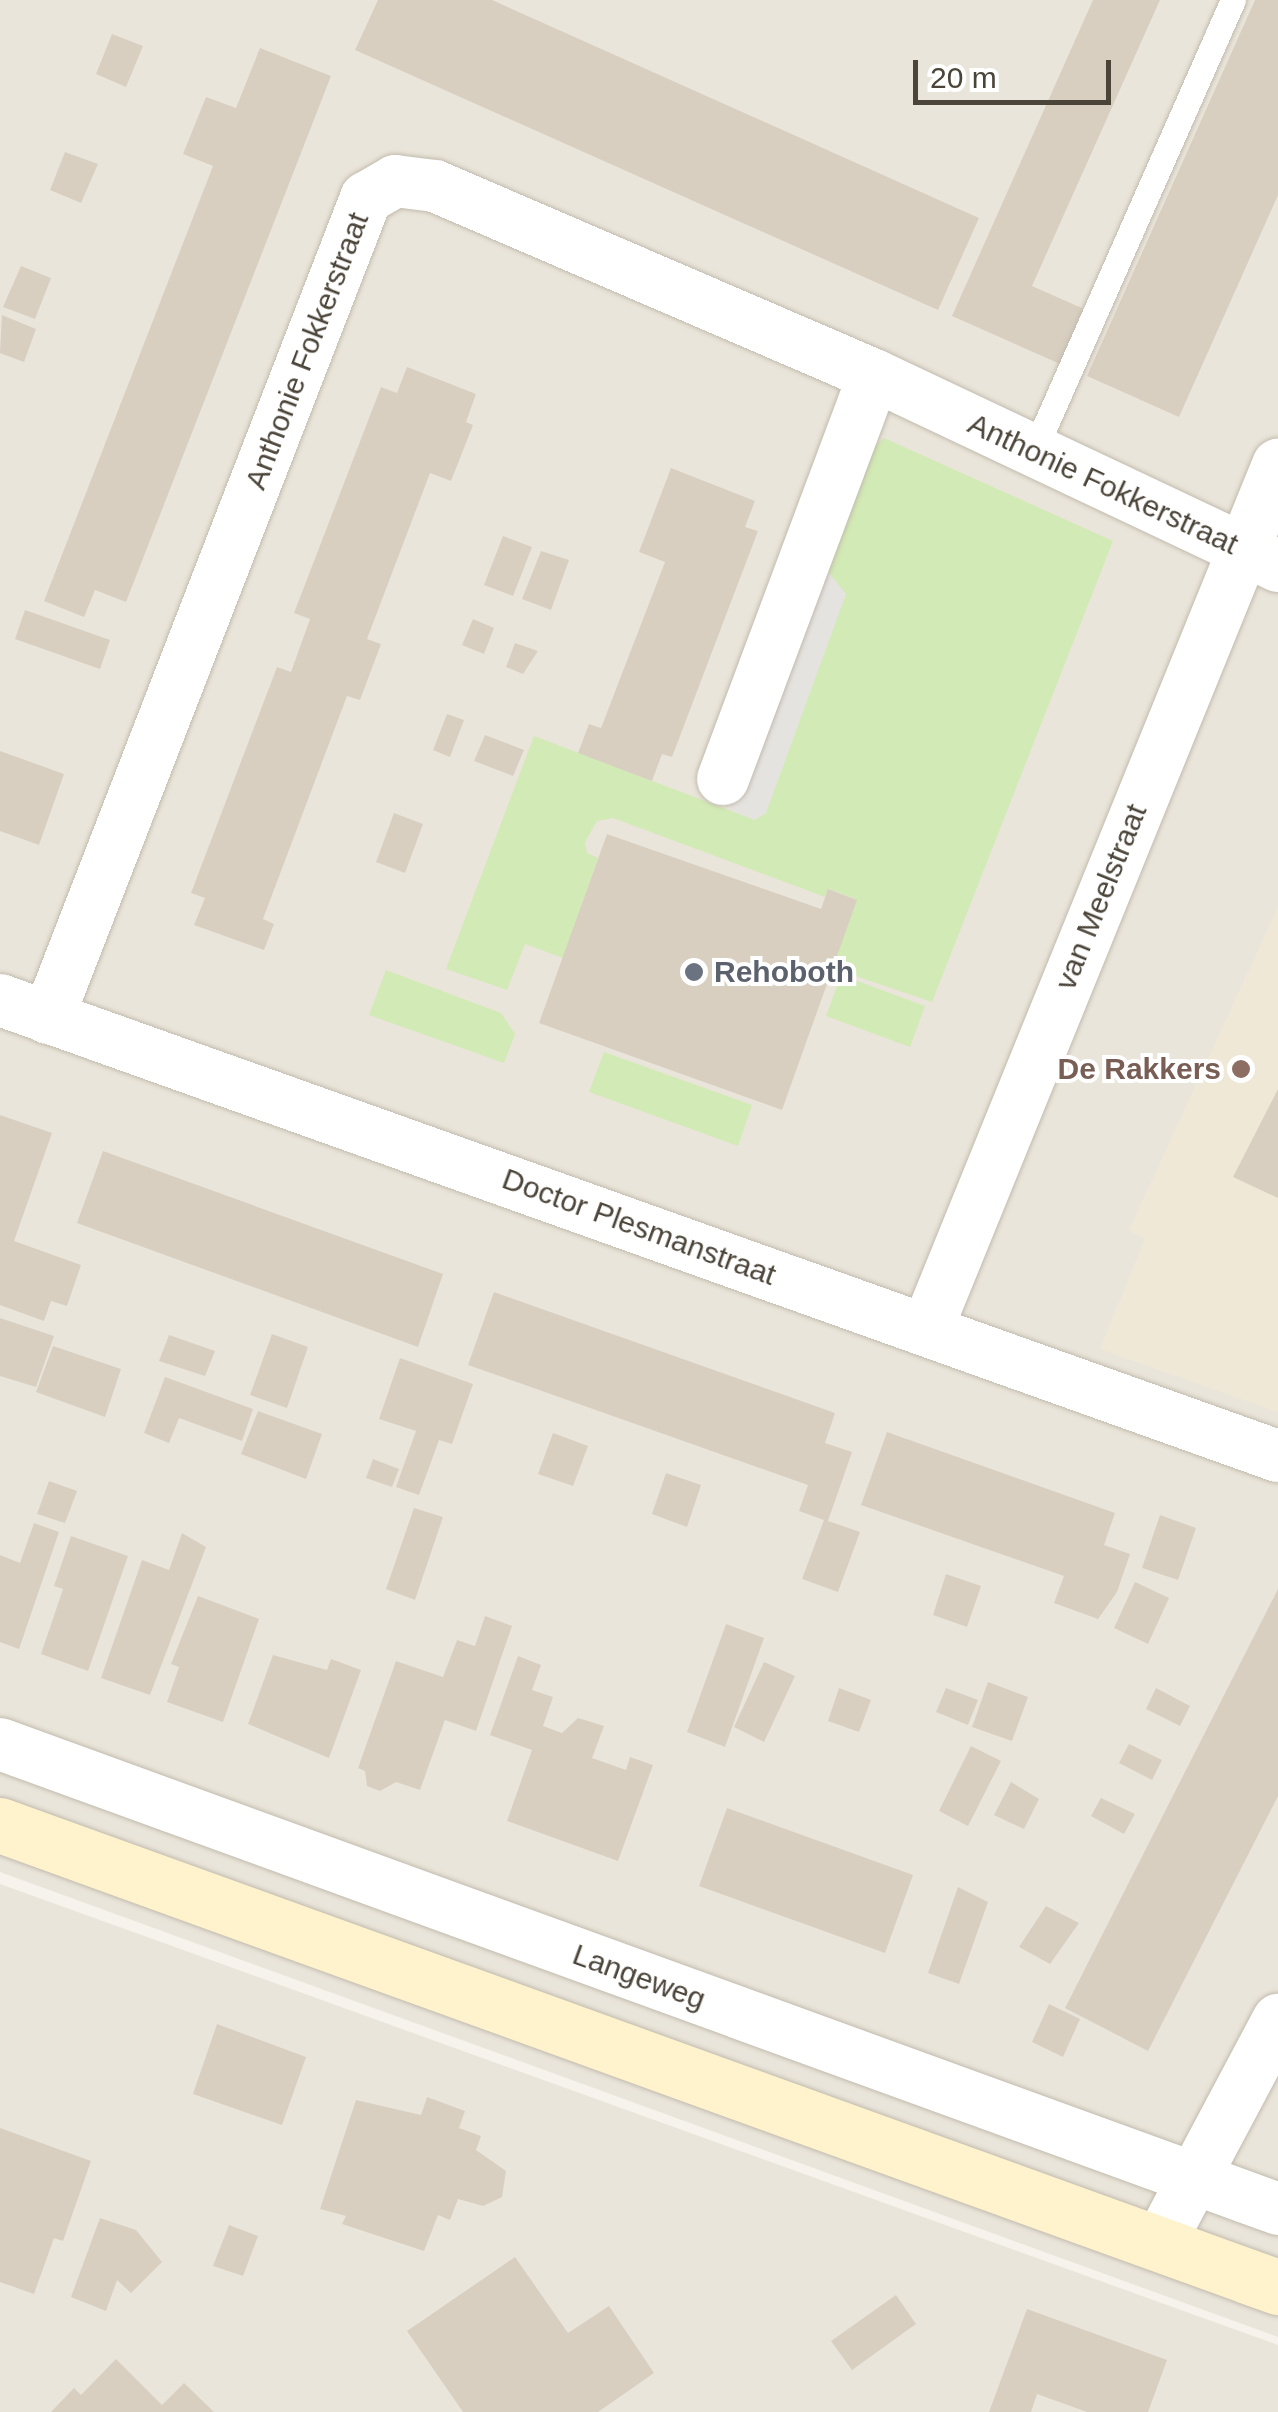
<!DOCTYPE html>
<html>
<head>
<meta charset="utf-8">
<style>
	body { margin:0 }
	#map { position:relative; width:1278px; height:2412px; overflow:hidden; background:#f6f3ec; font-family:Helvetica,sans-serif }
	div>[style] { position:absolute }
	.residential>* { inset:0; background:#eae5da }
	.education>* { inset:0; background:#efe8d6 }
	.green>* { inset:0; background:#d2eab5 }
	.parking>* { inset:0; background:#e5e3e0 }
	.building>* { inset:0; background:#d8cfc1 }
	.roads { filter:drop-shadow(0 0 2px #c2bbae) drop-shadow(0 0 2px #c2bbae) }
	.lane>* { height:25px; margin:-12.5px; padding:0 12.5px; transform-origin:12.5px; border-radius:12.5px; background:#fff }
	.street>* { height:52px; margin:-26px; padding:0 26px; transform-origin:26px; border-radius:26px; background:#fff }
	.secondary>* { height:55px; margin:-27.5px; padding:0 27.5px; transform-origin:27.5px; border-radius:27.5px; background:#fff3cd }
	.dots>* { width:28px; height:28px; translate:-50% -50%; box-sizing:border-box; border:5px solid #fff; border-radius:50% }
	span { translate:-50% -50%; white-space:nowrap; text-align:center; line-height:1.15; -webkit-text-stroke:8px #fff; paint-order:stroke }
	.street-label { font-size:30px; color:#4b4439 }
	.worship-label { font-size:30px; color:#5b616d; font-weight:700 }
	.left { translate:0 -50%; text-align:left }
	.education-label { font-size:30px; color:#785e54; font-weight:700 }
	.right { translate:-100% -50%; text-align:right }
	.scale { position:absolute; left:913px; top:60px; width:198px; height:45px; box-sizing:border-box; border:5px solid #4b4439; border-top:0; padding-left:12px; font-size:30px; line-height:35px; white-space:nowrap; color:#4b4439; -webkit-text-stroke:8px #fff; paint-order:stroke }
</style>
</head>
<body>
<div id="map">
	<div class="residential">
		<i style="clip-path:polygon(0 0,1278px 0,1278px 2337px,0 1872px)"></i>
		<i style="clip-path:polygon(0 1884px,1278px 2345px,1278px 2412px,0 2412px)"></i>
	</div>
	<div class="education">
		<i style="clip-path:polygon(1278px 907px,1278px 1412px,1100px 1349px,1145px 1239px,1129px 1230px)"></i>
	</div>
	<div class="green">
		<i style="clip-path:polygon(884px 438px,1113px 541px,932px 1002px,832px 968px,856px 899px,829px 889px,825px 897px,613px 818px,597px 821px,585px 842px,587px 853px,598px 858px,563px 958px,525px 944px,507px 990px,446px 969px,534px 736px,755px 820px,824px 567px,866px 455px)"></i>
		<i style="clip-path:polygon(386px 970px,501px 1013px,515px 1034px,504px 1063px,369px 1015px)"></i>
		<i style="clip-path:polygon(841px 975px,925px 1006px,910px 1047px,826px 1016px)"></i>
		<i style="clip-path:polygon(604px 1052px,752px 1105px,738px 1146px,589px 1092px)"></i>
	</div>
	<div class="parking">
		<i style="clip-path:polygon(824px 567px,846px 594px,766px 813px,755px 820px,730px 810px)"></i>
	</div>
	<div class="building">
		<i style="clip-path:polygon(378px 0,492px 0,979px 218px,938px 310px,355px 50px)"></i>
		<i style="clip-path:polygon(1093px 0,1160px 0,1032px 286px,1084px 309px,1060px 364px,952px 316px)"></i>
		<i style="clip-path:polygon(1255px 0,1278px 0,1278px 195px,1179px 417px,1087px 376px)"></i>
		<i style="clip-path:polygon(112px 34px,143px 46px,126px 87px,96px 74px)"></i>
		<i style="clip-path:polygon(260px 48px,331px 76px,126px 602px,95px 590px,84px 617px,44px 601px,213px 166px,183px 154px,206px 97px,236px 108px)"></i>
		<i style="clip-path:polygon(65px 152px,98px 164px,81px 203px,50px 190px)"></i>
		<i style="clip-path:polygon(21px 266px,51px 278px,35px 319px,3px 307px)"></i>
		<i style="clip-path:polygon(2px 315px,36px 329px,24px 362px,0 353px)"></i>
		<i style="clip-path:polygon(407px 367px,476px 394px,466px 422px,473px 425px,451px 481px,430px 473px,367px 639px,381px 644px,360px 700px,347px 696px,263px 919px,274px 924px,264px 950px,194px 925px,205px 898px,191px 893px,277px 667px,291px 672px,310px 619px,294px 613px,381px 387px,397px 393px)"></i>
		<i style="clip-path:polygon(671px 468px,755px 501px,745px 527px,758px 531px,672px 757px,662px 754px,652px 781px,578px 753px,589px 724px,601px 728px,665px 562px,639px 552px)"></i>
		<i style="clip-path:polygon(503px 536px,532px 547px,513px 596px,484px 585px)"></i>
		<i style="clip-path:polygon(541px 551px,569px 560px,551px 610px,522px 599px)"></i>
		<i style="clip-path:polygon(25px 610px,110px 640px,100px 669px,15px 639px)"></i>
		<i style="clip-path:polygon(473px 619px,494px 628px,484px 654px,462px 645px)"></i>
		<i style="clip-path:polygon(515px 643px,538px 651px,523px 674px,506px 667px)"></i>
		<i style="clip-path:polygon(447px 714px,464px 720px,450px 757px,433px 750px)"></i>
		<i style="clip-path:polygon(485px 735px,524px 750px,513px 776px,474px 761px)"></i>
		<i style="clip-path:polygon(0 751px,64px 774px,39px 845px,0 831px)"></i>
		<i style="clip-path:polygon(394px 813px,423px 824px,405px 873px,376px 862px)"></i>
		<i style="clip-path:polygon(607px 834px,821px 909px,828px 889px,857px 900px,782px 1110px,539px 1023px)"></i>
		<i style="clip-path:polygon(1278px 1089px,1278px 1198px,1233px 1177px)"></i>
		<i style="clip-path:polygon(0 1115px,52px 1133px,14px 1241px,81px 1265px,67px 1306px,51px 1301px,44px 1321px,0 1305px)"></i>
		<i style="clip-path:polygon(103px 1151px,443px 1274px,418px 1347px,77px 1223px)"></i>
		<i style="clip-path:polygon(494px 1292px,835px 1413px,825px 1443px,852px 1452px,828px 1521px,860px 1532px,838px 1592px,802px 1579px,824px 1520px,799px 1511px,808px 1485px,468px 1365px)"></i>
		<i style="clip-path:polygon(0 1318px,54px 1336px,36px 1387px,0 1376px)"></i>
		<i style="clip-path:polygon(272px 1334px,308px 1347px,287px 1408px,250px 1395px)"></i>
		<i style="clip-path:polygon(169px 1335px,215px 1351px,205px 1376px,159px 1361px)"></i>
		<i style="clip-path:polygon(53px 1346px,121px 1369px,105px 1417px,36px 1392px)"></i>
		<i style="clip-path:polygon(400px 1358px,473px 1384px,452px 1444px,439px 1440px,419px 1495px,396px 1487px,416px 1431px,379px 1419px)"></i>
		<i style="clip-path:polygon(165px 1377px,253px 1409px,242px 1441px,179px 1418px,169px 1443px,144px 1433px)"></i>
		<i style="clip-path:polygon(258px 1411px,322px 1434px,306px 1479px,241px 1454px)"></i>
		<i style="clip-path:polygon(887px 1432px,1115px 1513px,1104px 1545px,1130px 1554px,1117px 1592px,1098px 1619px,1054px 1603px,1064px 1576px,861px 1505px)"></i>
		<i style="clip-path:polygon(553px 1433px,588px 1446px,573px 1486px,538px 1474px)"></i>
		<i style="clip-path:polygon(373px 1459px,399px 1469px,392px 1487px,366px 1478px)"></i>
		<i style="clip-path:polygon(666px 1473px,701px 1485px,687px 1527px,652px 1514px)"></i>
		<i style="clip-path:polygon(49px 1481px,77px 1491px,65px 1523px,37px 1514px)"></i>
		<i style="clip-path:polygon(414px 1508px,443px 1517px,415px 1600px,386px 1589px)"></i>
		<i style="clip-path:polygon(1160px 1515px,1196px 1528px,1178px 1580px,1142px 1568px)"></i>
		<i style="clip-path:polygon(34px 1523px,59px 1532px,19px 1649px,0 1642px,0 1555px,20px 1563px)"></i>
		<i style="clip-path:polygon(182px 1533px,206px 1547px,150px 1695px,101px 1678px,142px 1560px,169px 1570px)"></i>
		<i style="clip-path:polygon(71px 1536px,128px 1556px,88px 1671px,41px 1654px,63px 1589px,54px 1586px)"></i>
		<i style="clip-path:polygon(946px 1574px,981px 1586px,967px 1627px,933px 1615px)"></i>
		<i style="clip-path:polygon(1135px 1582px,1169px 1598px,1148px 1644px,1114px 1628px)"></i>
		<i style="clip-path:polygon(1278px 1589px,1278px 1796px,1148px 2051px,1065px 2008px)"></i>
		<i style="clip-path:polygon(198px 1596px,259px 1619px,223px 1722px,167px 1702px,179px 1667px,171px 1664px)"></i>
		<i style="clip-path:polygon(485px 1616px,512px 1626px,476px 1731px,445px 1720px,420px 1790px,396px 1782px,380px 1791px,367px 1786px,365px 1771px,358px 1768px,396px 1661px,443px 1677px,457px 1640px,475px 1646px)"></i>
		<i style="clip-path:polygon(726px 1624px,764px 1638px,725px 1747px,687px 1732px)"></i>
		<i style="clip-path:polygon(273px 1655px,327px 1670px,331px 1659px,361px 1670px,329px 1758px,248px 1724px)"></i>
		<i style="clip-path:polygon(518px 1656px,541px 1665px,532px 1690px,553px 1697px,543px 1726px,562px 1733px,578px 1718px,604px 1726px,592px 1758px,626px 1770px,630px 1757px,653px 1765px,618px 1861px,507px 1821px,532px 1750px,490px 1735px)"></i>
		<i style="clip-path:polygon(764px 1662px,795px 1676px,764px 1742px,734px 1727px)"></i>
		<i style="clip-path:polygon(988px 1682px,1028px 1697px,1012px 1741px,972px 1727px)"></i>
		<i style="clip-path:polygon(839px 1688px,871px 1700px,859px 1732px,828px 1721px)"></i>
		<i style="clip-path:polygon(946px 1688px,978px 1700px,968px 1725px,936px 1712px)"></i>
		<i style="clip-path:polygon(1156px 1688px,1190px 1706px,1180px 1726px,1146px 1709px)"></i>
		<i style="clip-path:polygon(1129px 1744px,1162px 1760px,1152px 1780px,1119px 1763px)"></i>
		<i style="clip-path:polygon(971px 1746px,1001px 1761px,968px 1826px,939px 1811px)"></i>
		<i style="clip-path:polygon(1011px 1782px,1039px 1799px,1024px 1829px,994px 1815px)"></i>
		<i style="clip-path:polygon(1101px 1798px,1135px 1814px,1124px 1834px,1091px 1816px)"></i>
		<i style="clip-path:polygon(727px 1808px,913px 1875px,885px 1953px,699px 1886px)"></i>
		<i style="clip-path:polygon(958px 1887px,988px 1902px,959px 1984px,928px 1973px)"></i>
		<i style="clip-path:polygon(1046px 1906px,1079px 1923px,1050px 1964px,1019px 1947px)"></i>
		<i style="clip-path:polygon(1049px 2004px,1080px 2019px,1063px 2057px,1032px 2042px)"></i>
		<i style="clip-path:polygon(217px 2024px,306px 2057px,282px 2125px,193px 2094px)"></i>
		<i style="clip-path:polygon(427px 2097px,465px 2111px,459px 2128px,481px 2136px,476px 2150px,506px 2171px,502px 2197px,483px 2206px,458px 2199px,450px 2220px,438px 2215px,424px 2251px,342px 2224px,346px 2216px,320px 2209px,356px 2100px,421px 2115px)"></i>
		<i style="clip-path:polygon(0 2128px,91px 2161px,63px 2241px,54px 2238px,34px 2294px,0 2282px)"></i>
		<i style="clip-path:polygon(100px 2218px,136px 2230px,162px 2262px,131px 2293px,117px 2280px,106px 2311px,71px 2297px)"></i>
		<i style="clip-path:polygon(229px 2225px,258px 2236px,243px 2276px,213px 2266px)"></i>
		<i style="clip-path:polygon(515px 2257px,568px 2333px,609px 2306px,654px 2373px,598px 2412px,463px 2412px,407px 2331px)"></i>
		<i style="clip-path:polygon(896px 2295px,916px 2324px,852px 2370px,831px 2341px)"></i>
		<i style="clip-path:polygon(1027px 2309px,1167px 2360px,1148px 2412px,1087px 2412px,1037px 2394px,1031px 2412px,989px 2412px)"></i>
		<i style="clip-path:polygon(116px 2359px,162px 2405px,184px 2383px,214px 2412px,51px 2412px,74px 2388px,81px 2395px)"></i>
	</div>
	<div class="roads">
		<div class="lane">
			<i style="left:1034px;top:451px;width:493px;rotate:-66.2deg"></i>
		</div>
		<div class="street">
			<i style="left:723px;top:779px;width:431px;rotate:-69.5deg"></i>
			<i style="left:0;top:1000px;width:1357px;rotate:19.64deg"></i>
			<i style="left:48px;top:1018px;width:880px;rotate:-68.8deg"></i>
			<i style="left:366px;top:198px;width:34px;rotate:-30deg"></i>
			<i style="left:395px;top:181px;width:40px;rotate:7.1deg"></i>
			<i style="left:435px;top:186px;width:478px;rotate:23.3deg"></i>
			<i style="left:874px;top:375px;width:447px;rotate:25.3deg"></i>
			<i style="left:927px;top:1329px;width:933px;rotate:-67.89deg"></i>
			<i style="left:0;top:1744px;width:1360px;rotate:19.99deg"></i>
			<i style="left:1159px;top:2244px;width:254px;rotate:-62deg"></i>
		</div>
		<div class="secondary">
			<i style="left:0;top:1825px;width:1359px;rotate:19.88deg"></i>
		</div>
	</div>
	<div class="dots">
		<i style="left:694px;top:972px;background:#6b7280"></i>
		<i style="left:1241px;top:1069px;background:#8d6e63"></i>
	</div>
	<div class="street-label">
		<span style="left:307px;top:351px;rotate:-69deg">Anthonie Fokkerstraat</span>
		<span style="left:1103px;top:484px;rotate:25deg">Anthonie Fokkerstraat</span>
		<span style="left:1101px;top:897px;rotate:-68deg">van Meelstraat</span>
		<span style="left:639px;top:1227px;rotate:20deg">Doctor Plesmanstraat</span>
		<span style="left:639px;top:1977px;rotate:20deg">Langeweg</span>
	</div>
	<div class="worship-label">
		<span class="left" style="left:714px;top:972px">Rehoboth</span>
	</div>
	<div class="education-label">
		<span class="right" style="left:1221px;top:1069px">De Rakkers</span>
	</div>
	<div class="scale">20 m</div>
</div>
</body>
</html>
